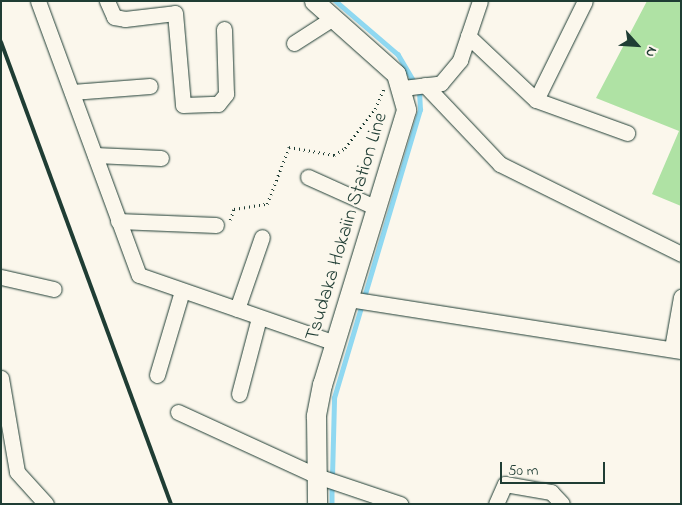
<!DOCTYPE html>
<html>
<head>
<meta charset="utf-8">
<style>
	body { margin:0 }
	#map { position:relative; width:682px; height:505px; overflow:hidden; background:#fbf7ec; font-family:"Indie Flower",sans-serif }
	div>[style] { position:absolute }
	.green>* { inset:0; background:#afe2a4 }
	.stream>* { height:4.5px; margin:-2.25px; padding:0 2.25px; transform-origin:2.25px; border-radius:2.25px; background:#8fd8f1 }
	.path>* { height:2.5px; margin-top:-1.25px; transform-origin:0; background:repeating-linear-gradient(90deg,#1f3d34 0 1px,transparent 0 5px) }
	.roads { filter:drop-shadow(0 0 1px #1f3d34) drop-shadow(0 0 1px #1f3d34) }
	.minor>* { height:15px; margin:-7.5px; padding:0 7.5px; transform-origin:7.5px; border-radius:7.5px; background:#fbf7ec }
	.major>* { height:19px; margin:-9.5px; padding:0 9.5px; transform-origin:9.5px; border-radius:9.5px; background:#fbf7ec }
	.rail>* { height:4px; margin:-2px; padding:0 2px; transform-origin:2px; border-radius:2px; background:#1f3d34 }
	span { translate:-50% -50%; white-space:nowrap; text-align:center; line-height:1.15; -webkit-text-stroke:4px #fbf7ec; paint-order:stroke }
	.street-label { font-size:20px; color:#1f3d34 }
	.frame { position:absolute; inset:0; border:2px solid #1f3d34; pointer-events:none }
	.north { position:absolute; left:612px; top:20px; width:50px; height:50px; -webkit-text-stroke:4px #fbf7ec; paint-order:stroke; rotate:116deg; font-size:14px; font-weight:700; line-height:20px; text-align:center; color:#1f3d34 }
	.north::after { content:''; display:block; margin:auto; width:18px; height:22px; background:#1f3d34; clip-path:polygon(50% 0,100% 100%,50% 72%,0 100%) }
	.scale { position:absolute; left:500px; top:462px; width:105px; height:22px; box-sizing:border-box; border:2px solid #1f3d34; border-top:0; padding-left:6px; font-size:15px; line-height:18px; white-space:nowrap; color:#1f3d34; -webkit-text-stroke:4px #fbf7ec; paint-order:stroke }
</style>
</head>
<body>
<div id="map">
	<div class="green">
		<i style="clip-path:polygon(647px 1px,681px 1px,681px 206px,652px 194px,679px 131px,596px 98px)"></i>
	</div>
	<div class="stream">
		<i style="left:332px;top:477px;width:79px;rotate:-88.5deg"></i>
		<i style="left:334px;top:398px;width:301px;rotate:-73.4deg"></i>
		<i style="left:420px;top:110px;width:19px;rotate:-93deg"></i>
		<i style="left:419px;top:91px;width:42px;rotate:-120.3deg"></i>
		<i style="left:398px;top:55px;width:83px;rotate:-139.4deg"></i>
		<i style="left:332px;top:485px;width:19px;rotate:90deg"></i>
	</div>
	<div class="path">
		<i style="left:230px;top:220px;width:12px;rotate:-70deg"></i>
		<i style="left:234px;top:209px;width:33px;rotate:-9deg"></i>
		<i style="left:267px;top:204px;width:61px;rotate:-68.9deg"></i>
		<i style="left:289px;top:147px;width:46px;rotate:10.1deg"></i>
		<i style="left:334px;top:155px;width:13px;rotate:-32deg"></i>
		<i style="left:345px;top:148px;width:49px;rotate:-52.4deg"></i>
		<i style="left:375px;top:109px;width:23px;rotate:-67deg"></i>
	</div>
	<div class="roads">
		<div class="minor">
			<i style="left:38px;top:1px;width:292px;rotate:69.8deg"></i>
			<i style="left:139px;top:275px;width:207px;rotate:19.1deg"></i>
			<i style="left:107px;top:1px;width:17px;rotate:66deg"></i>
			<i style="left:114px;top:17px;width:11px;rotate:10deg"></i>
			<i style="left:125px;top:19px;width:50px;rotate:-6.8deg"></i>
			<i style="left:175px;top:13px;width:92px;rotate:85deg"></i>
			<i style="left:183px;top:105px;width:35px;rotate:-2deg"></i>
			<i style="left:218px;top:104px;width:13px;rotate:-51deg"></i>
			<i style="left:226px;top:94px;width:65px;rotate:-91.8deg"></i>
			<i style="left:468px;top:36px;width:93px;rotate:43.3deg"></i>
			<i style="left:536px;top:100px;width:97px;rotate:19.9deg"></i>
			<i style="left:294px;top:43px;width:46px;rotate:-32.7deg"></i>
			<i style="left:425px;top:85px;width:109px;rotate:46.5deg"></i>
			<i style="left:500px;top:164px;width:202px;rotate:26.4deg"></i>
			<i style="left:403px;top:88px;width:38px;rotate:-7deg"></i>
			<i style="left:441px;top:83px;width:30px;rotate:-50deg"></i>
			<i style="left:460px;top:60px;width:62px;rotate:-71.3deg"></i>
			<i style="left:72px;top:92px;width:78px;rotate:-4.4deg"></i>
			<i style="left:536px;top:100px;width:110px;rotate:-63.7deg"></i>
			<i style="left:95px;top:155px;width:66px;rotate:2.6deg"></i>
			<i style="left:308px;top:177px;width:76px;rotate:24.2deg"></i>
			<i style="left:118px;top:221px;width:98px;rotate:2.3deg"></i>
			<i style="left:1px;top:277px;width:54px;rotate:12.8deg"></i>
			<i style="left:349px;top:299px;width:336px;rotate:8.9deg"></i>
			<i style="left:237px;top:309px;width:76px;rotate:-70.9deg"></i>
			<i style="left:672px;top:348px;width:52px;rotate:-80deg"></i>
			<i style="left:157px;top:375px;width:88px;rotate:-73.4deg"></i>
			<i style="left:1px;top:378px;width:95px;rotate:80.3deg"></i>
			<i style="left:17px;top:472px;width:43px;rotate:47.8deg"></i>
			<i style="left:239px;top:394px;width:79px;rotate:-75.3deg"></i>
			<i style="left:178px;top:412px;width:153px;rotate:24.7deg"></i>
			<i style="left:317px;top:476px;width:88px;rotate:18.6deg"></i>
			<i style="left:496px;top:504px;width:22px;rotate:-66deg"></i>
			<i style="left:505px;top:484px;width:47px;rotate:9.9deg"></i>
			<i style="left:551px;top:492px;width:16px;rotate:47deg"></i>
		</div>
		<div class="major">
			<i style="left:314px;top:1px;width:110px;rotate:41.7deg"></i>
			<i style="left:396px;top:74px;width:37px;rotate:74deg"></i>
			<i style="left:406px;top:110px;width:287px;rotate:107deg"></i>
			<i style="left:322px;top:384px;width:33px;rotate:101deg"></i>
			<i style="left:316px;top:416px;width:88px;rotate:89.3deg"></i>
		</div>
	</div>
	<div class="rail">
		<i style="left:1px;top:42px;width:492px;rotate:69.8deg"></i>
	</div>
	<div class="street-label">
		<span style="left:347px;top:227px;rotate:-73deg">Tsudaka Hokaiin Station Line</span>
	</div>
	<div class="frame"></div>
	<div class="north">N</div>
	<div class="scale">50 m</div>
</div>
</body>
</html>
